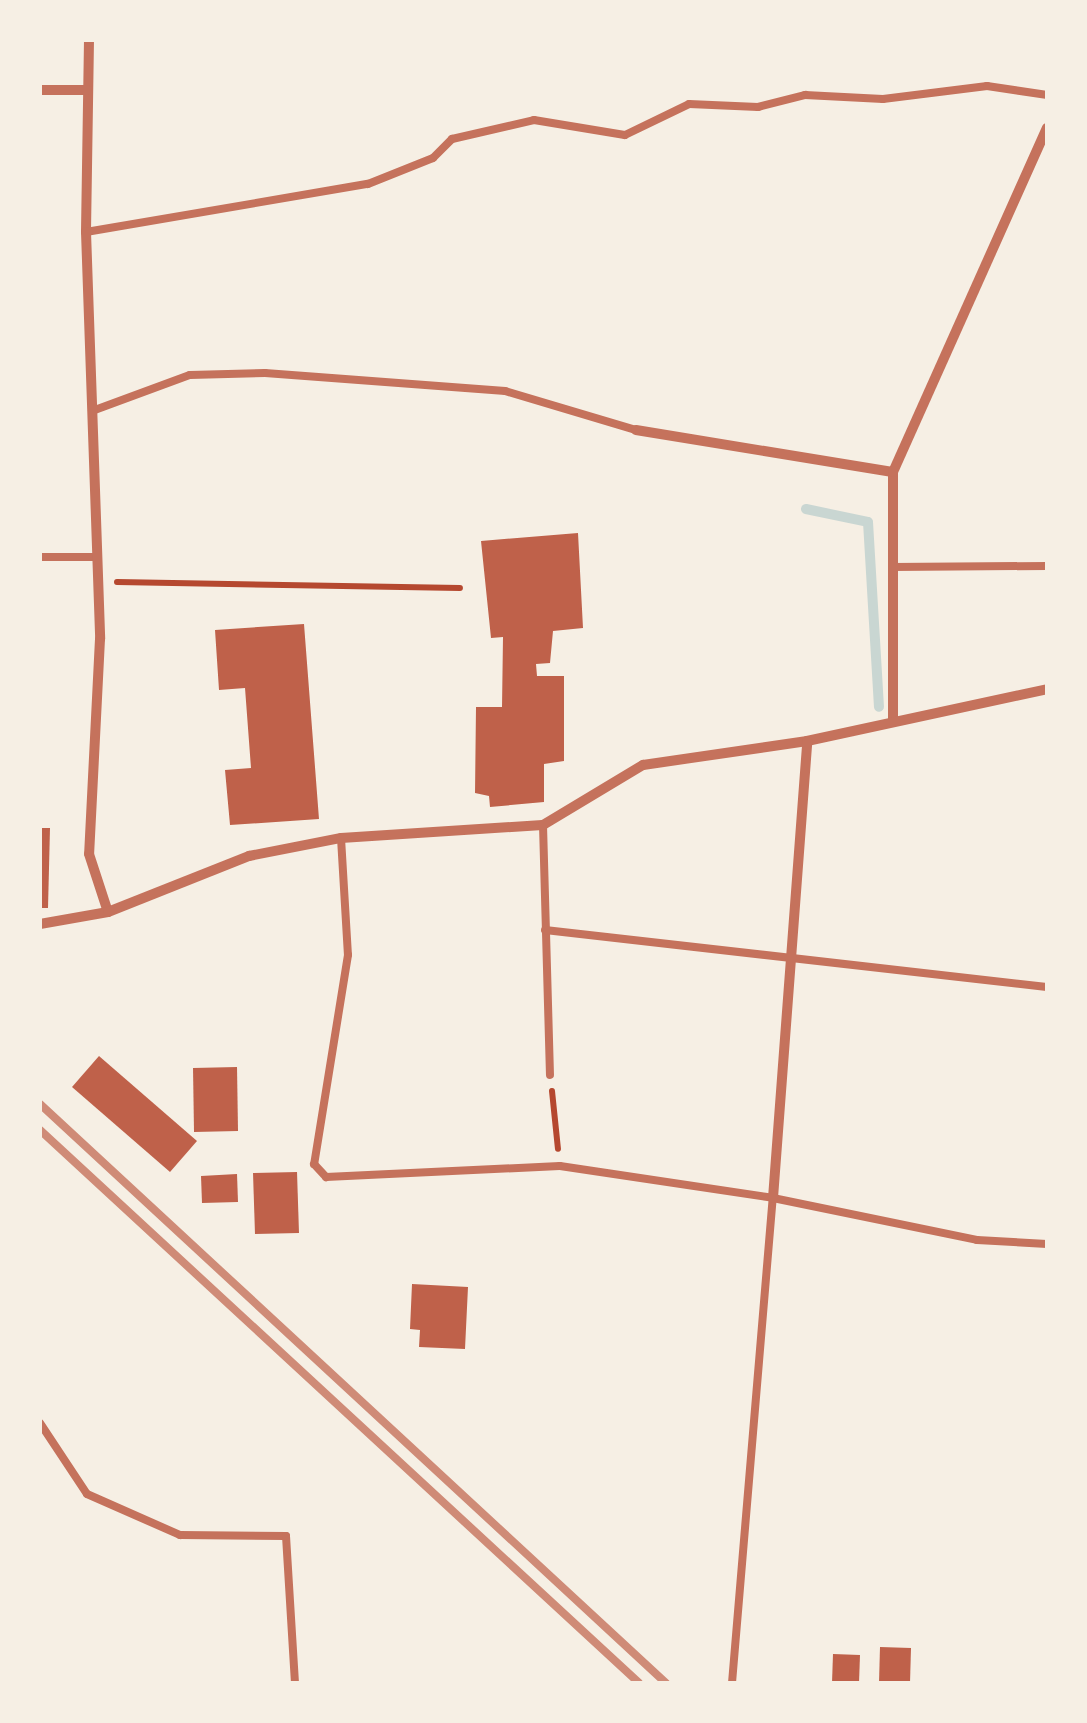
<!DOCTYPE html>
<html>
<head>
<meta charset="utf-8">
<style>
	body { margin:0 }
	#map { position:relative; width:1087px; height:1723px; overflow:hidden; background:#f6efe4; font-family:Rubik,sans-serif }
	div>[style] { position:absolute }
	.stream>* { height:10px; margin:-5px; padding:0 5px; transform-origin:5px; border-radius:5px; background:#c9d6d2 }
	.building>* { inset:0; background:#bf614a }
	.path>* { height:6px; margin:-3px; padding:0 3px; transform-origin:3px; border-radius:3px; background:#b5482f }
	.service>* { height:8px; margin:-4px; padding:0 4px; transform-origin:4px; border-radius:4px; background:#c5725c }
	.minor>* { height:10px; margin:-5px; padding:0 5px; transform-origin:5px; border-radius:5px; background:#c5725c }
	.rail>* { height:8px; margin:-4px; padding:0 4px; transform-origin:4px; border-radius:4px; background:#cf8b77 }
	span { translate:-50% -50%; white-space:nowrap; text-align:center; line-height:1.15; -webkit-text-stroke:9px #f6efe4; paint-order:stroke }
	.frame { position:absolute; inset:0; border:42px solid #f6efe4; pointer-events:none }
</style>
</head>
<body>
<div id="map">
	<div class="stream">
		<i style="left:806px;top:509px;width:63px;rotate:11.8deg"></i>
		<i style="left:868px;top:522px;width:185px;rotate:86.6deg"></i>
	</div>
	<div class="building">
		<i style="clip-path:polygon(578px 533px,583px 628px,553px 631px,550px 663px,536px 664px,537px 676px,564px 676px,564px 761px,544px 764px,544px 802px,490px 807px,489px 796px,475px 793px,476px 707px,502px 707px,503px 637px,491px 638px,481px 541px)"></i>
		<i style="clip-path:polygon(304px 624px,319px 819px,230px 825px,225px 770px,251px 768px,245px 688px,219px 690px,215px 630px)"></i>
		<i style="clip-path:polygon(40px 828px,50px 828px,48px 908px,40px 908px)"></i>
		<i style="clip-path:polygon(99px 1056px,197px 1141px,170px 1172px,72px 1087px)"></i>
		<i style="clip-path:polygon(237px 1067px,238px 1131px,194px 1132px,193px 1068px)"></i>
		<i style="clip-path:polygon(297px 1172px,299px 1233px,255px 1234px,253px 1173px)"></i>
		<i style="clip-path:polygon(237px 1174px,238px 1202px,202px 1203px,201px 1176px)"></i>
		<i style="clip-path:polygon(412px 1284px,468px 1287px,465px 1349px,419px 1347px,420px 1330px,410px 1329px)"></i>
		<i style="clip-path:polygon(880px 1647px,911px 1648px,910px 1683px,879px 1683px)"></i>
		<i style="clip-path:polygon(833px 1654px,860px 1655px,859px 1683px,832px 1683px)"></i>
	</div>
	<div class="path">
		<i style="left:117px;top:582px;width:343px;rotate:1deg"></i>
		<i style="left:552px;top:1091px;width:58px;rotate:84.1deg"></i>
	</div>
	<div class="service">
		<i style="left:86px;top:232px;width:286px;rotate:-9.7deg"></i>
		<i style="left:368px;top:184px;width:70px;rotate:-21.8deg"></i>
		<i style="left:433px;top:158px;width:27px;rotate:-45deg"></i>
		<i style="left:452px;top:139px;width:84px;rotate:-13deg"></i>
		<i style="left:534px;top:120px;width:92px;rotate:9.4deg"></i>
		<i style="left:625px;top:135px;width:71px;rotate:-25.8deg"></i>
		<i style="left:689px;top:104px;width:69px;rotate:2.5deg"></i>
		<i style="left:758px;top:107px;width:49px;rotate:-14.3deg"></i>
		<i style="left:805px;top:95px;width:78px;rotate:2.9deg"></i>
		<i style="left:883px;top:99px;width:105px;rotate:-7.1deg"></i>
		<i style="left:987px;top:86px;width:61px;rotate:8.5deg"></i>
		<i style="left:92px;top:411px;width:104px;rotate:-20.2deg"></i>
		<i style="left:190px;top:375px;width:75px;rotate:-1.5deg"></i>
		<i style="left:265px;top:373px;width:241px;rotate:4.3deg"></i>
		<i style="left:505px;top:391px;width:137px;rotate:16.6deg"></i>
		<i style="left:40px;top:557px;width:54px"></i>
		<i style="left:892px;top:567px;width:155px;rotate:-0.4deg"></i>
		<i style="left:543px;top:825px;width:250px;rotate:88.4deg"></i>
		<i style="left:341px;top:838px;width:117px;rotate:86.6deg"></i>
		<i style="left:348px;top:955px;width:212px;rotate:99.2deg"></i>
		<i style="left:314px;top:1164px;width:18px;rotate:47deg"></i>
		<i style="left:326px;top:1177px;width:234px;rotate:-2.7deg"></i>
		<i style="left:560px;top:1166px;width:215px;rotate:8.5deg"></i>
		<i style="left:773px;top:1198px;width:208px;rotate:11.6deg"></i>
		<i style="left:977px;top:1240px;width:70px;rotate:3.3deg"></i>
		<i style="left:545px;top:930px;width:505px;rotate:6.48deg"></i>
		<i style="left:40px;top:1423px;width:85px;rotate:56.5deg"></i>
		<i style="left:87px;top:1494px;width:102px;rotate:23.8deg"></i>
		<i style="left:180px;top:1535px;width:106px;rotate:0.5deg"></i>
		<i style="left:286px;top:1536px;width:147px;rotate:86.5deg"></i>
		<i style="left:732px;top:1683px;width:487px;rotate:-85.2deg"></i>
	</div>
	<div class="minor">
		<i style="left:89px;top:40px;width:192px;rotate:90.9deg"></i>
		<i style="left:86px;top:232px;width:407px;rotate:88deg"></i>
		<i style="left:100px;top:639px;width:215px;rotate:92.9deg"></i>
		<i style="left:89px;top:854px;width:61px;rotate:71.9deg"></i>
		<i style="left:40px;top:90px;width:47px"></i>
		<i style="left:636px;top:430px;width:260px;rotate:9.3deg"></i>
		<i style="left:893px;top:719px;width:247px;rotate:-90deg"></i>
		<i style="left:893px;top:472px;width:377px;rotate:-65.9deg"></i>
		<i style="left:40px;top:924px;width:69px;rotate:-10deg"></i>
		<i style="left:108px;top:912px;width:152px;rotate:-21.7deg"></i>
		<i style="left:249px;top:856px;width:94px;rotate:-11.1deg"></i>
		<i style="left:341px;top:838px;width:202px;rotate:-3.7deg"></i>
		<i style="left:543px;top:825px;width:117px;rotate:-31deg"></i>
		<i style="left:643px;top:765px;width:166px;rotate:-8.3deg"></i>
		<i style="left:807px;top:741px;width:246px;rotate:-12.2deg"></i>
		<i style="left:773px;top:1198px;width:458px;rotate:-85.7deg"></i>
	</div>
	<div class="rail">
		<i style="left:40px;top:1104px;width:853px;rotate:42.77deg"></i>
		<i style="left:40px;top:1130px;width:815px;rotate:42.71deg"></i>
	</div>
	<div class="frame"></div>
</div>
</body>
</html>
